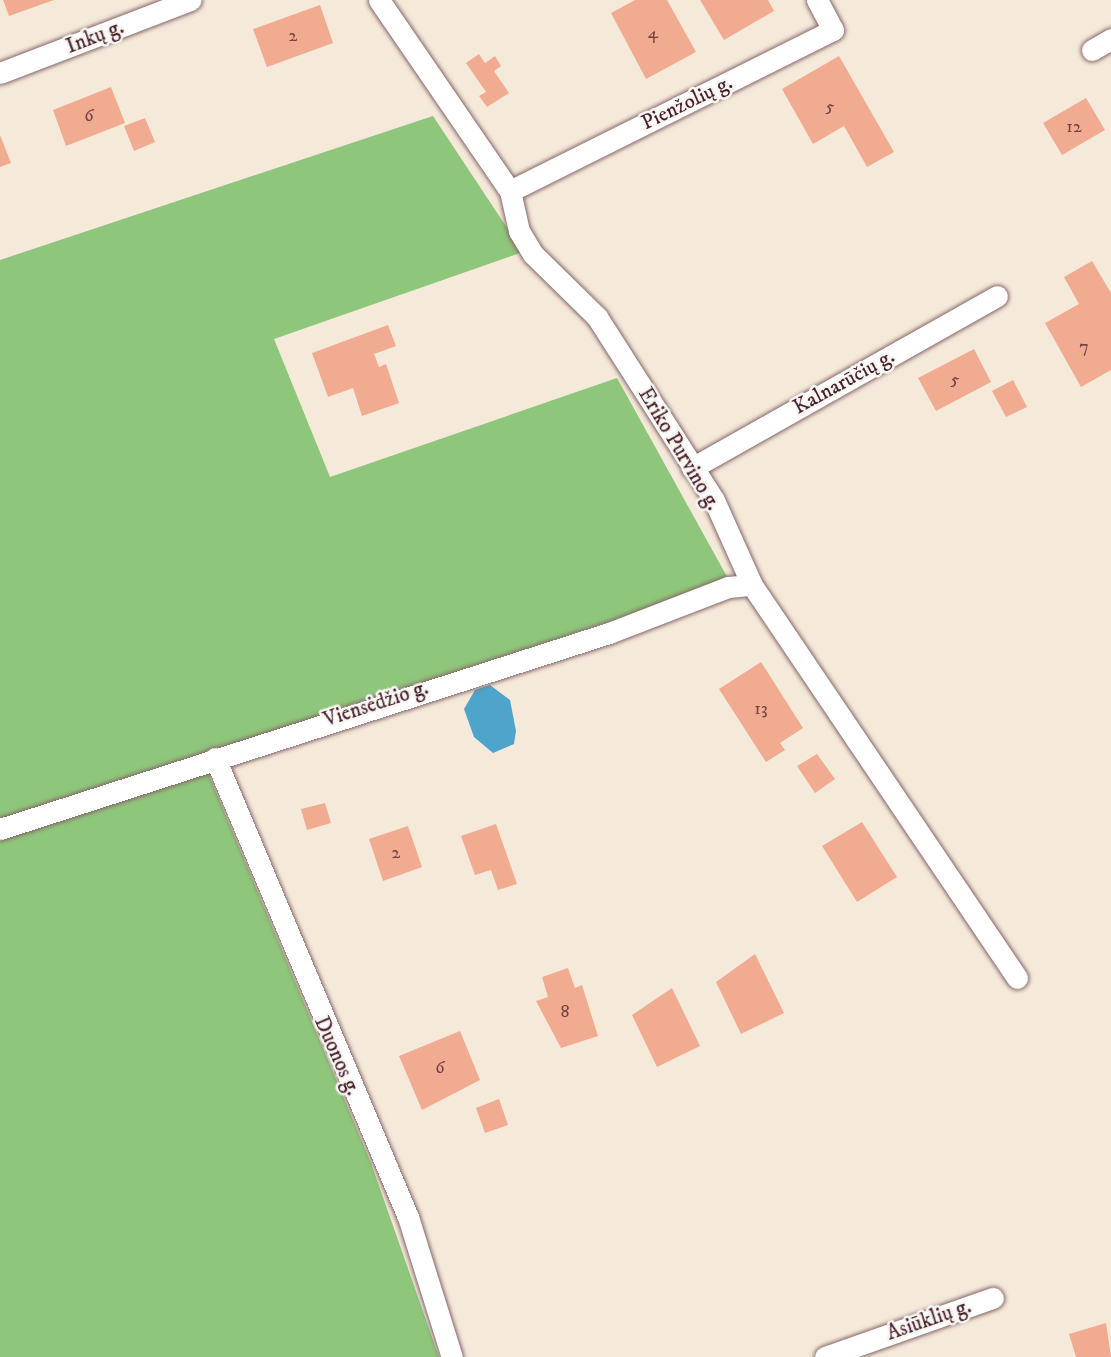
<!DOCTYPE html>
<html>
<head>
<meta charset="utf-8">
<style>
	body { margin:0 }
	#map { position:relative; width:1111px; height:1357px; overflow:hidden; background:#f5eada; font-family:"IM FELL DW Pica",serif }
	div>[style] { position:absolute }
	.green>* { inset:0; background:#8ec77b }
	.water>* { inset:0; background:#4fa4cb }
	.building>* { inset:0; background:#f0ab91 }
	.roads { filter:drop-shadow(0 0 2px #866668) drop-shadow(0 0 2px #866668) }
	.minor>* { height:21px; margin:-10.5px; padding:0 10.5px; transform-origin:10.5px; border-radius:10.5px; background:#fff }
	span { translate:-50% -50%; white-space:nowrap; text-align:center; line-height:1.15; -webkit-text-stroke:5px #f6f6f2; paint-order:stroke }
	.number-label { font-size:18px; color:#744244 }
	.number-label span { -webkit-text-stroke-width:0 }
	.street-label { font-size:21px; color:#4a1f2b }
</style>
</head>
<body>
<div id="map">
	<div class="green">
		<i style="clip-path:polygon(433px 116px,523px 252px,274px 339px,330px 477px,617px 378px,730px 582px,201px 756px,371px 1163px,439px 1357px,0 1357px,0 260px)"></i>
	</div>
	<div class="water">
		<i style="clip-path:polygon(490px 685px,510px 700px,516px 731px,514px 744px,493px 753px,474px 737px,464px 709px,475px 690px)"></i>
	</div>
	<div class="building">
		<i style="clip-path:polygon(3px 0,54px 0,9px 16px)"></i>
		<i style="clip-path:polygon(635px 0,667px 0,696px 52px,646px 79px,611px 13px)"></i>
		<i style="clip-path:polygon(700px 0,768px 0,774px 11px,724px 40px)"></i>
		<i style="clip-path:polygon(320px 5px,333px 43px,267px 67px,253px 29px)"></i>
		<i style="clip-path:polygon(479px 54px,485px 63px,495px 56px,501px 66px,494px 71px,509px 93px,487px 107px,479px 96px,486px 92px,466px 63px)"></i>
		<i style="clip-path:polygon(839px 56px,894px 152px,867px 167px,844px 126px,813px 144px,782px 89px)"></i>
		<i style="clip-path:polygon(111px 87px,125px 123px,66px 146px,53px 110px)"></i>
		<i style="clip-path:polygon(1086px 98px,1105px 130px,1062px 155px,1043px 123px)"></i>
		<i style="clip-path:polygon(145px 118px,155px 142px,134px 151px,124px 126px)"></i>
		<i style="clip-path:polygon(0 135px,11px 163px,0 167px)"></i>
		<i style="clip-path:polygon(1092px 261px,1111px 293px,1111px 370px,1081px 387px,1045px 323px,1079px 304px,1064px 277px)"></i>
		<i style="clip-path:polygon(388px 325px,396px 346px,374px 354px,379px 367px,386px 364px,399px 403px,362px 416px,353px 388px,328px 397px,312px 353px)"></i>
		<i style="clip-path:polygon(974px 349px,991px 382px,936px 411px,918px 378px)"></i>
		<i style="clip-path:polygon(1013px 380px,1027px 407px,1006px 417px,992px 391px)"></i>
		<i style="clip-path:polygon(761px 662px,803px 728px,780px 743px,785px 750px,766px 762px,719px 689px)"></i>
		<i style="clip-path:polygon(817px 754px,835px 779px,815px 793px,797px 766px)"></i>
		<i style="clip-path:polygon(325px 803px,331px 823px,307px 830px,301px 809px)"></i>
		<i style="clip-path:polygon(862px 822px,897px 877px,857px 902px,822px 846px)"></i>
		<i style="clip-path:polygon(496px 824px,517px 884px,498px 890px,491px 870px,475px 875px,461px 836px)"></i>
		<i style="clip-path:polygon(408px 826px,422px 867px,383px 881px,369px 839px)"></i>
		<i style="clip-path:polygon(755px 954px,784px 1013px,741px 1034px,716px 982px)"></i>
		<i style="clip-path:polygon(568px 968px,575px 988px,582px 985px,598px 1036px,561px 1048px,536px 1001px,548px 997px,542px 977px)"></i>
		<i style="clip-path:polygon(672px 988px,700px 1046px,657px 1067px,632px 1015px)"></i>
		<i style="clip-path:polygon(460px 1031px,480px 1080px,422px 1110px,399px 1056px)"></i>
		<i style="clip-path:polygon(499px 1099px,508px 1125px,485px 1133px,476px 1108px)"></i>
		<i style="clip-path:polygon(1106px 1323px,1111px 1357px,1076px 1357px,1069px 1334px)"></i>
	</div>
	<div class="roads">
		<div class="minor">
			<i style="left:379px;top:0;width:232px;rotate:55.6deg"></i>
			<i style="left:510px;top:191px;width:41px;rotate:77.3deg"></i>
			<i style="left:519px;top:231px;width:27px;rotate:59deg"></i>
			<i style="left:533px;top:254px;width:90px;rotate:44.5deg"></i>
			<i style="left:597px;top:317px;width:217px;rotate:57.4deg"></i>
			<i style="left:714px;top:500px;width:93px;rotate:65.9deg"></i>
			<i style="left:752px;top:585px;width:474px;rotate:56deg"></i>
			<i style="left:1092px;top:50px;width:22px;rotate:-30deg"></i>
			<i style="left:0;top:73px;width:204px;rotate:-21deg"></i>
			<i style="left:510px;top:191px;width:361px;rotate:-26.5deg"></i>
			<i style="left:833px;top:30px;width:34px;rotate:-118deg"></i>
			<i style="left:692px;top:468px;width:350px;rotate:-29.4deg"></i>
			<i style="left:215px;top:758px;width:498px;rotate:67.2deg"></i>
			<i style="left:408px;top:1217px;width:147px;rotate:72.6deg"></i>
			<i style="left:0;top:829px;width:640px;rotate:-17.84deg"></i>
			<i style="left:609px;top:633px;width:128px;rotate:-21.1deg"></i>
			<i style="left:728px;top:587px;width:24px;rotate:-5deg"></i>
			<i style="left:825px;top:1357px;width:178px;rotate:-19.4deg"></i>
		</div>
	</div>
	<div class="number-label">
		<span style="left:653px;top:33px">4</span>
		<span style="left:293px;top:36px">2</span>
		<span style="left:830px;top:107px">5</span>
		<span style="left:89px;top:116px">6</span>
		<span style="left:1074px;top:127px">12</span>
		<span style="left:1084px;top:347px">7</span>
		<span style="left:955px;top:380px">5</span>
		<span style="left:761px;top:709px">13</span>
		<span style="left:396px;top:853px">2</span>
		<span style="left:565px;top:1012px">8</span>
		<span style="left:440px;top:1068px">6</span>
	</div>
	<div class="street-label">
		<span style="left:95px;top:37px;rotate:-21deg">Inkų g.</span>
		<span style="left:687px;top:103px;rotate:-26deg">Pienžolių g.</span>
		<span style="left:844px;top:382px;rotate:-29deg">Kalnarūčių g.</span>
		<span style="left:679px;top:449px;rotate:59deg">Eriko Purvino g.</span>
		<span style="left:376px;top:704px;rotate:-18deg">Viensėdžio g.</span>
		<span style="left:337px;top:1056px;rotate:66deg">Duonos g.</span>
		<span style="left:929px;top:1320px;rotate:-19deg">Asiūklių g.</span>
	</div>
</div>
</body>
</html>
